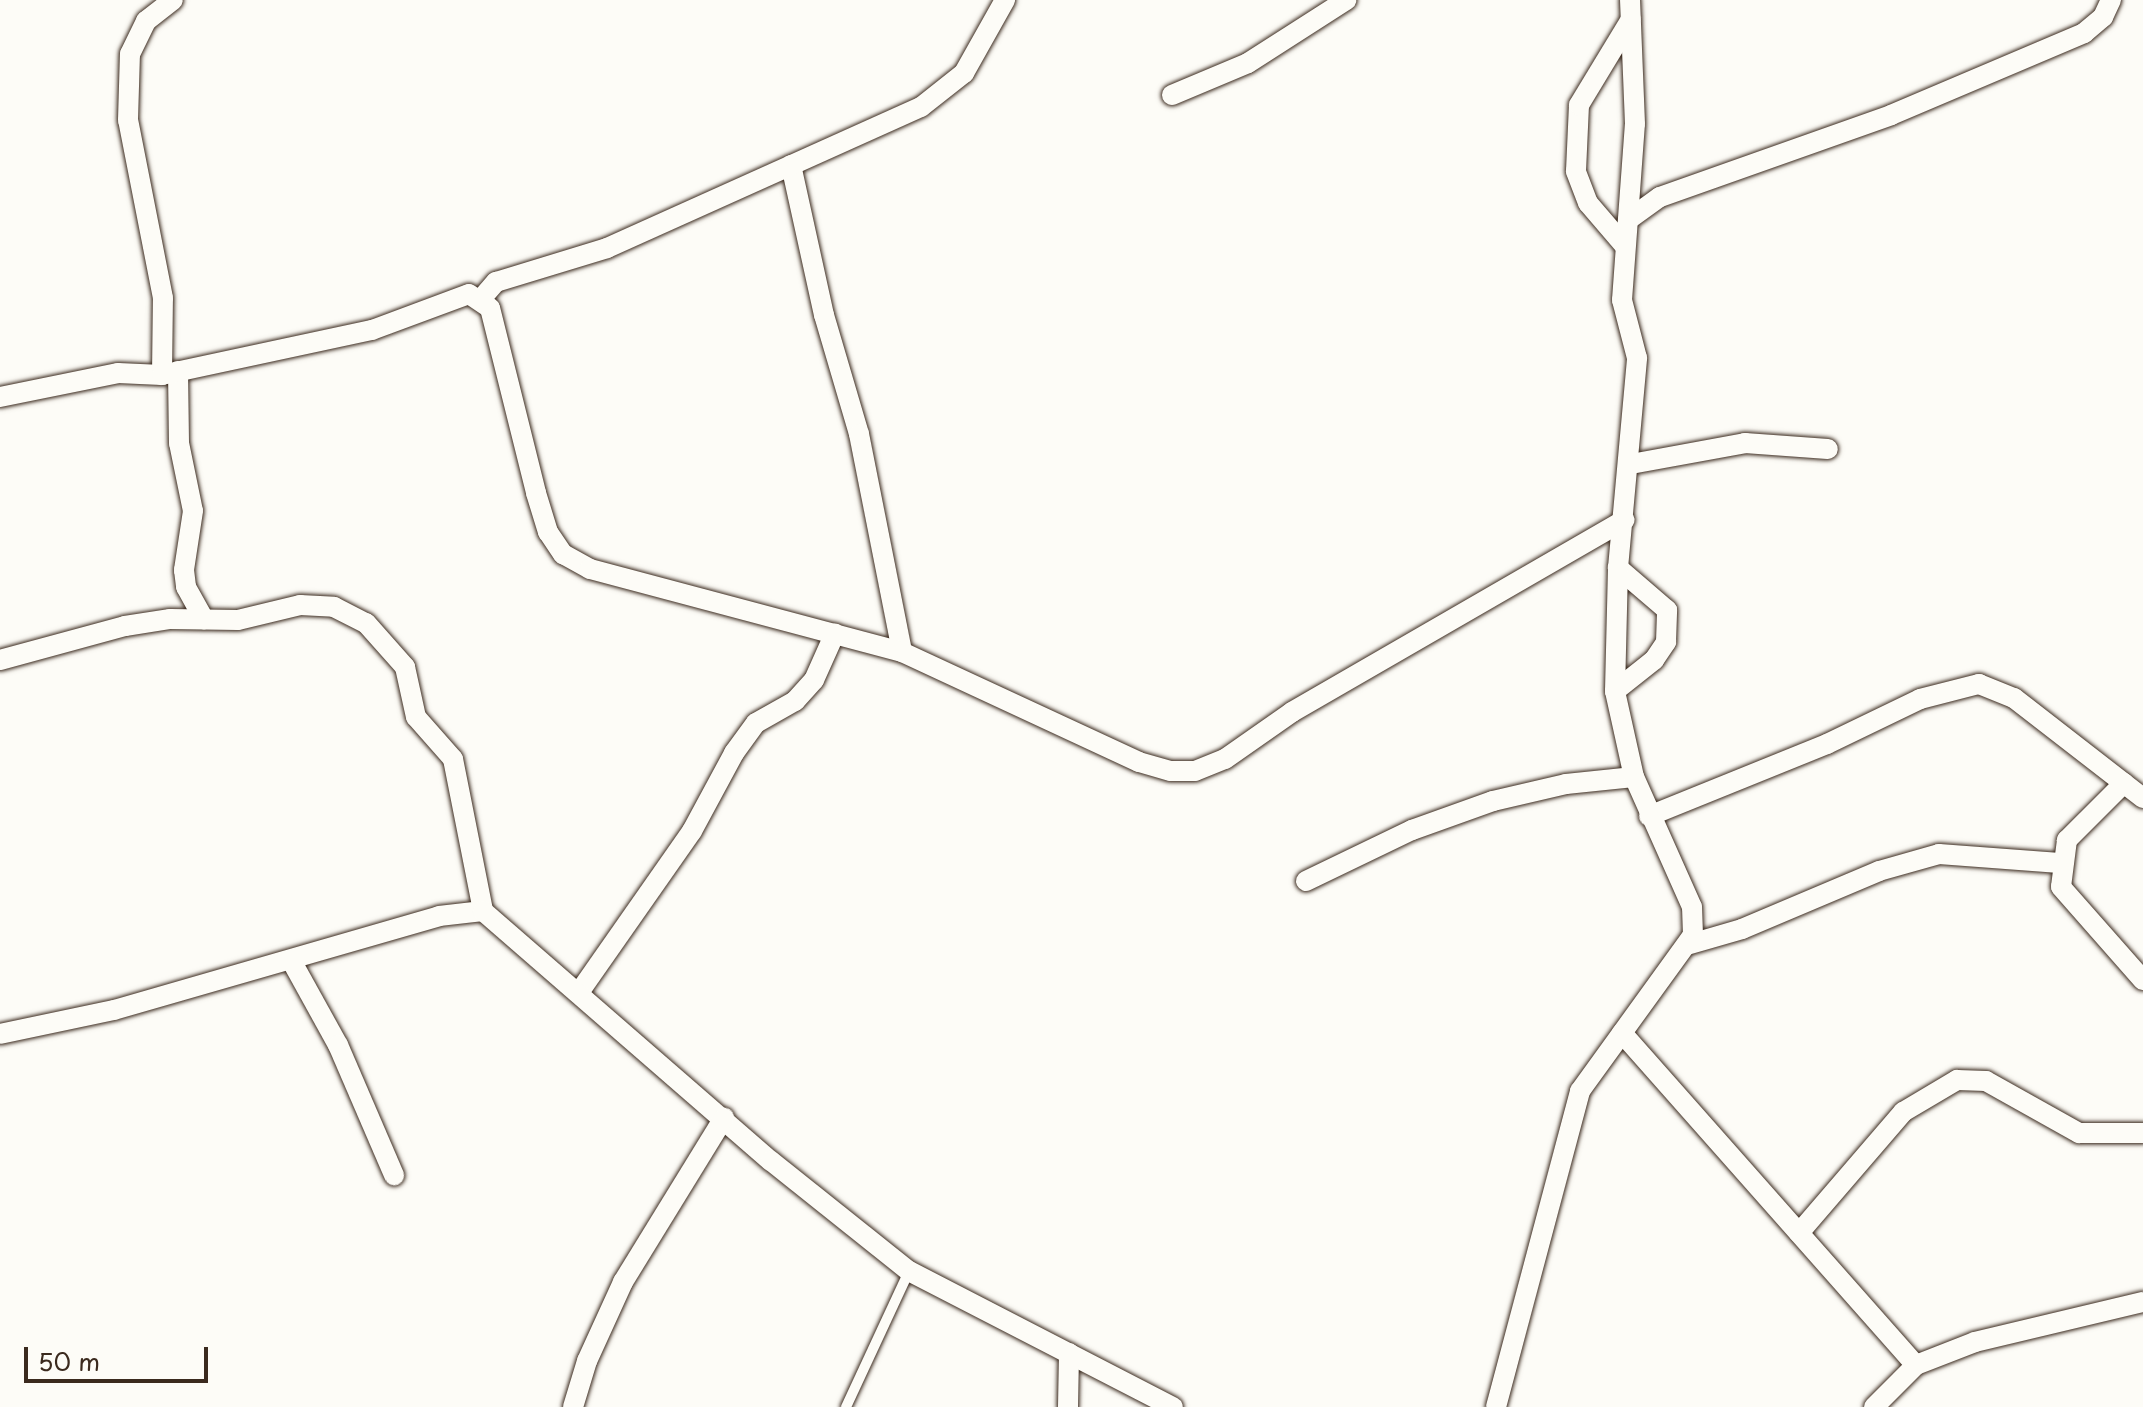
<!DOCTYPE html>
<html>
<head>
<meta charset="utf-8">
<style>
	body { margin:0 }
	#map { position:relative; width:2143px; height:1407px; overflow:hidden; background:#fdfcf7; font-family:"Playpen Sans",sans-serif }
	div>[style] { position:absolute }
	.roads { filter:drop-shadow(0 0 2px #3b2a1e) drop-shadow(0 0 2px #3b2a1e) }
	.lane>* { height:10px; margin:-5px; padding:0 5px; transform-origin:5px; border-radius:5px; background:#fdfcf7 }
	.street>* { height:20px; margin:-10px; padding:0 10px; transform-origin:10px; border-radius:10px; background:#fdfcf7 }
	span { translate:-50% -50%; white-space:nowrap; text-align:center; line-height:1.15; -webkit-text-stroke:6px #fdfcf7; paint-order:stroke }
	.scale { position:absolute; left:24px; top:1347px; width:184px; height:36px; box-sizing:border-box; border:4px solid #3b2a1e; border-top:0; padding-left:10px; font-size:24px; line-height:28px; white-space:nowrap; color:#3b2a1e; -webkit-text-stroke:6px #fdfcf7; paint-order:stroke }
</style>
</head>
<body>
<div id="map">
	<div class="roads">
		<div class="lane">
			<i style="left:846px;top:1407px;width:150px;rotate:-65.1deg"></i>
		</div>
		<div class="street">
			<i style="left:1172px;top:95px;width:82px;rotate:-22.8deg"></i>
			<i style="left:1248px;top:63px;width:117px;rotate:-32.7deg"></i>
			<i style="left:791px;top:165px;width:154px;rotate:77.6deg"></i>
			<i style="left:824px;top:315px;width:124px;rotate:73.6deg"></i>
			<i style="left:859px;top:434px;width:222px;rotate:78.8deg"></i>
			<i style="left:1628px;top:220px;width:39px;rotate:-36deg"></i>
			<i style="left:1660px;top:197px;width:245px;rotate:-19.5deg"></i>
			<i style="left:1891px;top:115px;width:210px;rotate:-23deg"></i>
			<i style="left:2084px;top:33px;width:25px;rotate:-40deg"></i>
			<i style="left:2103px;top:17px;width:19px;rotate:-65deg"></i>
			<i style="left:1624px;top:245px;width:55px;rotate:-130.6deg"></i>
			<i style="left:1588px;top:203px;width:34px;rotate:-111deg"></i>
			<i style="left:1576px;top:171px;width:66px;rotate:-87.4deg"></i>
			<i style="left:1579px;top:105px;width:100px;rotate:-58.8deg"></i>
			<i style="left:481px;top:299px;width:23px;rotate:-49deg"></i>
			<i style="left:496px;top:282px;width:116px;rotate:-17deg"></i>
			<i style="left:607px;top:248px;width:344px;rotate:-24.2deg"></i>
			<i style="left:921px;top:107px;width:55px;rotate:-38.3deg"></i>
			<i style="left:964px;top:73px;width:84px;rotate:-60.7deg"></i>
			<i style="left:178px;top:371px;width:72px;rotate:89.2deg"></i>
			<i style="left:179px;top:443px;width:69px;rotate:78.4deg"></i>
			<i style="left:193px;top:511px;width:60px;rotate:98.7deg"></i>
			<i style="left:184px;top:570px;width:17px;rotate:83deg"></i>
			<i style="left:186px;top:587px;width:37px;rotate:61deg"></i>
			<i style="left:162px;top:375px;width:77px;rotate:-89.3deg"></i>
			<i style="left:163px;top:298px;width:181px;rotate:-101.1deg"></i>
			<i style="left:128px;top:120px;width:66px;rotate:-88.3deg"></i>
			<i style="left:130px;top:54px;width:37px;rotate:-64deg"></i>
			<i style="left:146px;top:21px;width:34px;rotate:-38deg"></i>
			<i style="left:0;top:397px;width:120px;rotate:-11.5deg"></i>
			<i style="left:118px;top:373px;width:44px;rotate:2.6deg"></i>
			<i style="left:162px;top:375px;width:215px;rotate:-12.1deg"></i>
			<i style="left:372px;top:330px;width:103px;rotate:-20.4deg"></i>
			<i style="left:469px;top:294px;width:25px;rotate:34deg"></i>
			<i style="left:490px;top:308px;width:191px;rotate:76deg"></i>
			<i style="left:536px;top:493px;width:41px;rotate:72.9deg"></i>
			<i style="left:548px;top:532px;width:27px;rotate:56deg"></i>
			<i style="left:563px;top:554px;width:31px;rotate:29deg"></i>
			<i style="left:590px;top:569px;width:323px;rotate:14.9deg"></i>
			<i style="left:902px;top:652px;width:261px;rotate:24.9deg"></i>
			<i style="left:1139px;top:762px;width:33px;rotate:16deg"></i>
			<i style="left:1171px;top:771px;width:24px"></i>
			<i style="left:1195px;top:771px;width:32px;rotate:-22deg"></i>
			<i style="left:1225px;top:759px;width:82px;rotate:-35deg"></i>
			<i style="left:1292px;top:712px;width:384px;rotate:-30deg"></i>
			<i style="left:1631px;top:464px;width:116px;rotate:-10.4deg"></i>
			<i style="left:1745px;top:443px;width:83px;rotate:4.1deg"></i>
			<i style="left:0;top:660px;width:130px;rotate:-15.2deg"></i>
			<i style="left:125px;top:626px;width:46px;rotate:-8.8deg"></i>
			<i style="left:170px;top:619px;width:68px;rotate:0.8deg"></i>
			<i style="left:238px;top:620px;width:64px;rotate:-13.6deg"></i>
			<i style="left:300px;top:605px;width:34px;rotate:3deg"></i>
			<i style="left:334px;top:607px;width:36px;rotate:27deg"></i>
			<i style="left:366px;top:623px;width:59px;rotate:48.4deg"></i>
			<i style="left:405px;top:667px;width:51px;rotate:77.6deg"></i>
			<i style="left:416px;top:717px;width:56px;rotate:48.6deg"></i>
			<i style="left:453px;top:759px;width:155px;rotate:78.8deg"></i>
			<i style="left:1615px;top:691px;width:50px;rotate:-38.5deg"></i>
			<i style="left:1654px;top:660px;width:22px;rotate:-56deg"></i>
			<i style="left:1666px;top:642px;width:32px;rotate:-88deg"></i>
			<i style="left:1667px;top:610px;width:65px;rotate:-139.4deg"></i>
			<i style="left:2124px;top:783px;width:81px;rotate:135deg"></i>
			<i style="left:2067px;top:840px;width:47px;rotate:97.3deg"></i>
			<i style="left:2061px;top:887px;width:124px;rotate:48.6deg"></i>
			<i style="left:1649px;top:816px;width:192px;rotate:-22deg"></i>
			<i style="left:1827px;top:744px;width:103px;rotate:-25.8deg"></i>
			<i style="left:1920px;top:699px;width:61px;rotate:-14.3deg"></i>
			<i style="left:1979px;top:684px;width:38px;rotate:22deg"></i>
			<i style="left:2014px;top:698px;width:163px;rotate:37.8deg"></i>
			<i style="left:1306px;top:881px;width:118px;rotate:-25.7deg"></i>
			<i style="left:1412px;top:830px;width:86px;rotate:-19.7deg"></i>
			<i style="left:1493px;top:801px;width:75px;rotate:-13.1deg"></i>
			<i style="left:1566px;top:784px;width:68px;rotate:-5.9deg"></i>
			<i style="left:1687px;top:945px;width:57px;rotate:-16.2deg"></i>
			<i style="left:1742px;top:929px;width:149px;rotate:-22.9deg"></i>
			<i style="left:1879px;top:871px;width:62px;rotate:-15.8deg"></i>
			<i style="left:1939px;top:854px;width:121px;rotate:4.3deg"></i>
			<i style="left:291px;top:960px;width:97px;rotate:61.1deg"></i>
			<i style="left:338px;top:1045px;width:142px;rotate:66.7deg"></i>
			<i style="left:580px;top:991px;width:195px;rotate:-55deg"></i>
			<i style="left:692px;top:831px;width:89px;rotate:-61.7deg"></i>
			<i style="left:734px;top:753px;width:37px;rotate:-54deg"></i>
			<i style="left:756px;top:723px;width:45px;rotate:-29.4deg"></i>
			<i style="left:795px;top:701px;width:28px;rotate:-48deg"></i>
			<i style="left:814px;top:680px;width:51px;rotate:-65.9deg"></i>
			<i style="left:1622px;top:1033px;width:443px;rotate:48.5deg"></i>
			<i style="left:0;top:1034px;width:116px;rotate:-11.9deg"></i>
			<i style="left:114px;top:1010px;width:338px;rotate:-16.1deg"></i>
			<i style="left:439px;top:916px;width:44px;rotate:-6.5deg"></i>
			<i style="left:483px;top:911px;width:381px;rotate:41deg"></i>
			<i style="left:771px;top:1161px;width:176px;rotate:38.6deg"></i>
			<i style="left:909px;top:1271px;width:297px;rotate:27.3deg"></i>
			<i style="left:1799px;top:1233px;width:160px;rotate:-49.3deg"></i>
			<i style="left:1903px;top:1112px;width:63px;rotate:-30.7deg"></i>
			<i style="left:1957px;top:1080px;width:29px;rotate:2deg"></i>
			<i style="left:1986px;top:1081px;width:107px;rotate:29.2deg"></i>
			<i style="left:2079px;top:1133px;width:64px"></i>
			<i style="left:573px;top:1407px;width:48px;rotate:-73.1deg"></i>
			<i style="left:587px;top:1361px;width:87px;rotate:-65.5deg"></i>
			<i style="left:623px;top:1282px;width:193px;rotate:-58.4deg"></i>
			<i style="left:1068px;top:1407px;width:54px;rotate:-88.9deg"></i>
			<i style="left:1496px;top:1407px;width:327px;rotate:-75.1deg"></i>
			<i style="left:1580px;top:1091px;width:193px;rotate:-54.1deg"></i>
			<i style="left:1693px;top:935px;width:28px;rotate:-92deg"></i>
			<i style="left:1692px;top:907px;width:142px;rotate:-114deg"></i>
			<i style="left:1634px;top:777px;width:88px;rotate:-102.5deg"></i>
			<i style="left:1615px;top:691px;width:123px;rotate:-88.6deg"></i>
			<i style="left:1618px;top:568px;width:211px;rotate:-84.8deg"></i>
			<i style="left:1637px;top:358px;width:60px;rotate:-104.5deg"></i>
			<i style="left:1622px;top:300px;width:176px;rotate:-85.8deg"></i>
			<i style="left:1635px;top:124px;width:124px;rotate:-92.3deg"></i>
			<i style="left:1874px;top:1407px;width:59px;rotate:-45deg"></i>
			<i style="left:1916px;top:1365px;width:63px;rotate:-21.3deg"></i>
			<i style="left:1975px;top:1342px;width:173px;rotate:-13.4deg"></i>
		</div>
	</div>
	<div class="scale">50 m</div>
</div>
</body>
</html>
